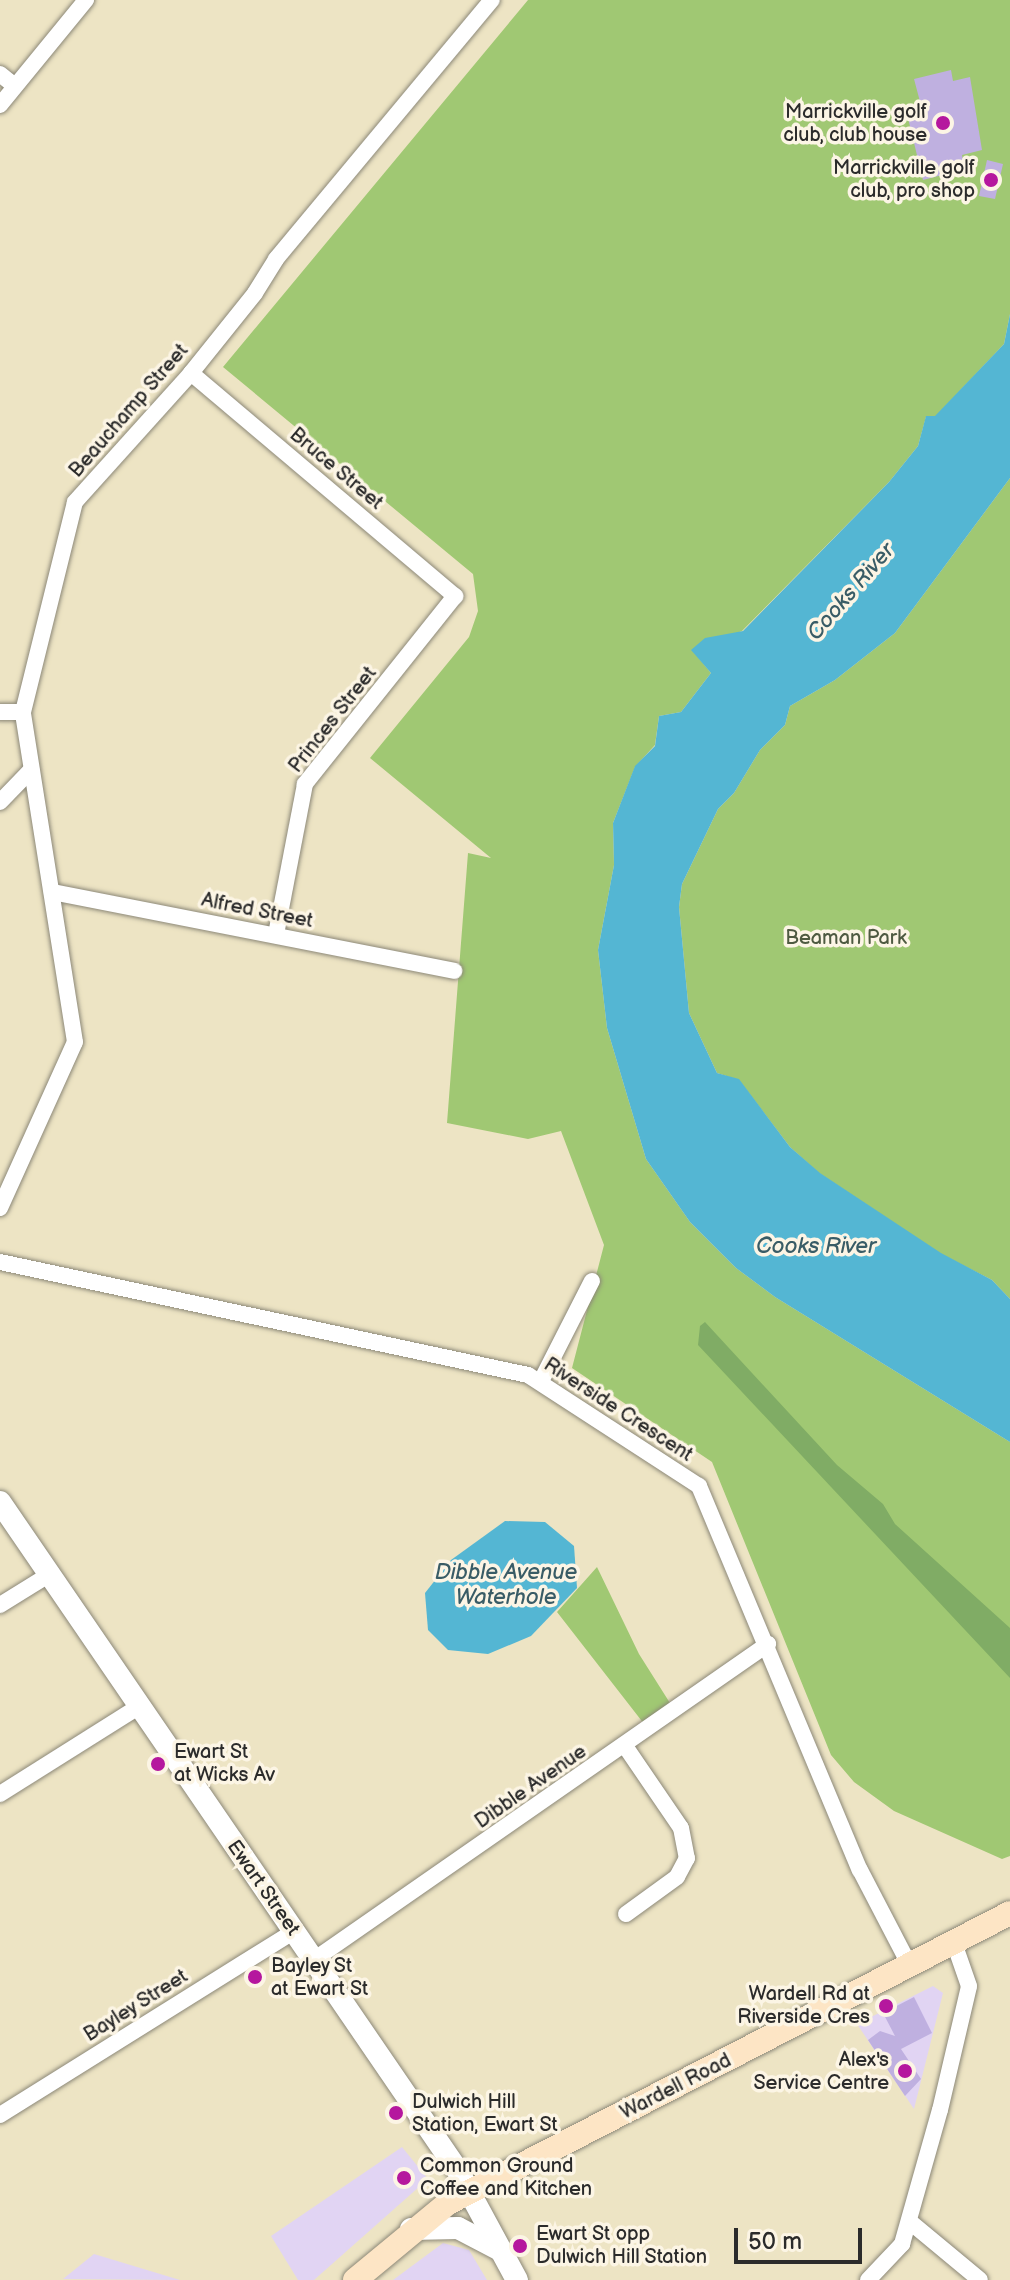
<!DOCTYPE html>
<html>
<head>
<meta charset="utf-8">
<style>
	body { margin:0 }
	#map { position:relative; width:1010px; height:2280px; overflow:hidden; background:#ede4c4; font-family:"Balsamiq Sans",sans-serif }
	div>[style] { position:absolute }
	.built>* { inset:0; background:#e1d4f3 }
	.green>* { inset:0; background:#a0c873 }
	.forest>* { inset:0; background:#80ac65 }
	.water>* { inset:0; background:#54b6d3 }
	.building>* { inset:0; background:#bfb0e0 }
	.roads { filter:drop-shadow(0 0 2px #8c8878) drop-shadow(0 0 2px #8c8878) }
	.minor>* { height:16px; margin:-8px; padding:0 8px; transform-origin:8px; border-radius:8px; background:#fff }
	.tertiary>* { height:22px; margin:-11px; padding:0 11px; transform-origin:11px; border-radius:11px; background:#fff }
	.secondary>* { height:24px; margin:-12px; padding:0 12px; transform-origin:12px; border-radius:12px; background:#fde5c5 }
	.dots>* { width:22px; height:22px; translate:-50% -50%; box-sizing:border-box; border:4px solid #fcf5e5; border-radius:50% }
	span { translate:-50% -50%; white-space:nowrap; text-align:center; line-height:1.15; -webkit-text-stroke:7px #fcf5e5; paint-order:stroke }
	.poi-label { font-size:20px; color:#2b2b2b }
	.right { translate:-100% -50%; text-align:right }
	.left { translate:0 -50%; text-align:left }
	.street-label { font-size:20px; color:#2b2b2b }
	.park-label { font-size:20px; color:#4e5a41 }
	.water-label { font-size:22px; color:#395c66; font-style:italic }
	.scale { position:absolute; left:734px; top:2228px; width:128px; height:36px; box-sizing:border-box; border:4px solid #2b2b2b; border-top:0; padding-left:10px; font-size:24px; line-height:28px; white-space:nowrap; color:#2b2b2b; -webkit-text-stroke:6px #fcf5e5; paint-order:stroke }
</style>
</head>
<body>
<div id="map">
	<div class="built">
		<i style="clip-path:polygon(933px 1986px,943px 1993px,914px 2109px,857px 2024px)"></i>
		<i style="clip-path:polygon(402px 2147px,428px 2179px,314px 2280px,298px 2280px,271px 2236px)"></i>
		<i style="clip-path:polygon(443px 2243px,469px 2250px,487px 2280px,393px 2280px)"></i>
		<i style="clip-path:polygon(94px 2254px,180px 2280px,63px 2279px)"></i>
	</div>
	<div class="green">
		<i style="clip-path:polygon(528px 0,1010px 0,1010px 314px,1004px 344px,935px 417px,926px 417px,918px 446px,889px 482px,742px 631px,692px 650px,711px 673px,681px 712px,659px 716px,655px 745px,635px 767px,613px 823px,614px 865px,598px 950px,607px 1028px,646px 1159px,690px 1222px,736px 1268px,775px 1297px,1010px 1442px,1010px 1856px,1002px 1859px,894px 1811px,854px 1782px,831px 1755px,712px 1462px,572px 1368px,604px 1245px,561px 1131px,528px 1139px,447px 1123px,468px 853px,491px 858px,370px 758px,469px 637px,478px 611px,473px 574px,223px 367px)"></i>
		<i style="clip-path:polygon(1010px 478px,1010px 1299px,992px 1280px,941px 1254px,819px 1173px,790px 1147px,739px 1080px,717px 1073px,689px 1013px,679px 907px,682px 884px,718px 809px,734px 793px,760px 750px,785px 725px,790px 706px,835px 680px,895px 633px)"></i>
		<i style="clip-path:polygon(597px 1567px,639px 1654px,675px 1711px,648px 1729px,557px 1612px)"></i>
	</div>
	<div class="forest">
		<i style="clip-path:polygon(705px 1322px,837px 1465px,883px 1504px,895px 1524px,1010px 1628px,1010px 1678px,698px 1345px,700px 1326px)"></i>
	</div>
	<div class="water">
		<i style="clip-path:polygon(1010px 314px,1010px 478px,895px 633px,835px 680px,790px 706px,785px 725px,760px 750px,734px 793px,718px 809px,682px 884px,679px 907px,689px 1013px,717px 1073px,739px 1079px,790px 1147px,820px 1173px,941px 1253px,992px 1280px,1010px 1299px,1010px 1442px,775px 1297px,736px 1268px,690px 1222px,646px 1159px,607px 1028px,598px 950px,614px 865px,613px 823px,635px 766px,655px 746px,659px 716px,681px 712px,711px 673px,691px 650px,705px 638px,743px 631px,889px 482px,918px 446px,926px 416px,935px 416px,1004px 344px)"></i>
		<i style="clip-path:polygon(505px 1521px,545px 1522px,574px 1546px,577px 1588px,531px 1636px,488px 1654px,448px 1650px,428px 1630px,425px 1593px,451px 1560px)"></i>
	</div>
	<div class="building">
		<i style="clip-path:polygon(951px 70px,953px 81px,970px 77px,982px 150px,962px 155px,965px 169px,923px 180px,908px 118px,923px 113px,914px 79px)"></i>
		<i style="clip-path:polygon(987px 160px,1003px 164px,995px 199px,979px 196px)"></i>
		<i style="clip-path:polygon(914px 1997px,932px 2033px,901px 2049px,921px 2079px,905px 2096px,868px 2040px,880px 2031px,895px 2036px,883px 2013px)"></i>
	</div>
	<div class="roads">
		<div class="minor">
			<i style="left:0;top:74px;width:19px;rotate:39deg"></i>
			<i style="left:0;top:105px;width:136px;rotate:-50.7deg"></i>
			<i style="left:191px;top:373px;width:346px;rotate:40.2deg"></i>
			<i style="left:455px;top:596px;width:241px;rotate:128.6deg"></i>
			<i style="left:305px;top:784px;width:154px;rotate:100.9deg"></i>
			<i style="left:0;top:712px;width:23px"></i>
			<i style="left:0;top:802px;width:45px;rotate:-45.9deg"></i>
			<i style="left:52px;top:892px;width:410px;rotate:11.1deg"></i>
			<i style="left:0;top:1208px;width:182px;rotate:-65.7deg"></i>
			<i style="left:75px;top:1042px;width:334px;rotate:-99deg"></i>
			<i style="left:23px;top:712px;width:216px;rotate:-76.1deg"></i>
			<i style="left:75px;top:502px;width:173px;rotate:-48deg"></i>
			<i style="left:191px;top:373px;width:102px;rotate:-51.3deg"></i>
			<i style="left:255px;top:293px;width:40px;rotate:-58deg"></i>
			<i style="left:276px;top:259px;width:337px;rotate:-50.2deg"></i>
			<i style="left:0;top:1262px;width:540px;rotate:12.08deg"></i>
			<i style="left:528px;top:1375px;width:204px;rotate:33deg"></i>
			<i style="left:699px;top:1486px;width:416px;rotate:67.3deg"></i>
			<i style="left:860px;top:1870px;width:108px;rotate:62.5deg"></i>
			<i style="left:542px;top:1379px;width:110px;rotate:-63deg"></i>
			<i style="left:0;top:1605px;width:59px;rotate:-31.8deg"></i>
			<i style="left:625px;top:1746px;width:99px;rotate:55.7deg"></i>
			<i style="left:681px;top:1828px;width:31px;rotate:79deg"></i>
			<i style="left:687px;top:1858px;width:21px;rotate:118deg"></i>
			<i style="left:677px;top:1877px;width:63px;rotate:144deg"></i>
			<i style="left:0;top:1794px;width:163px;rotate:-32.2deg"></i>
			<i style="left:315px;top:1959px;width:552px;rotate:-34.81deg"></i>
			<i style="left:0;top:2115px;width:345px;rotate:-32deg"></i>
			<i style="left:909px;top:2221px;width:92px;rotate:39.7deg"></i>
			<i style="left:868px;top:2280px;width:50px;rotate:-46.6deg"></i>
			<i style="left:902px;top:2244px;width:139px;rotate:-74.2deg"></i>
			<i style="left:940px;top:2110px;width:127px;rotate:-76.8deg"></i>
			<i style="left:969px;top:1986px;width:46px;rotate:-109.2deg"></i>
		</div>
		<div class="tertiary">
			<i style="left:0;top:1502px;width:811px;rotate:55.6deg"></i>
			<i style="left:458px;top:2171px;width:124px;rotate:61.6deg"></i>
			<i style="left:411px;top:2229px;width:47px;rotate:-1.2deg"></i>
			<i style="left:458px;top:2228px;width:47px;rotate:27.6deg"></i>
		</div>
		<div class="secondary">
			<i style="left:355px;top:2280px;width:121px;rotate:-39.6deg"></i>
			<i style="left:448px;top:2203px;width:632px;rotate:-27.29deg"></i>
		</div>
	</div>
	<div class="dots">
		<i style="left:943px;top:123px;background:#b5179e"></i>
		<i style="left:991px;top:180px;background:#b5179e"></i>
		<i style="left:158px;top:1764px;background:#b5179e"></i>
		<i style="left:255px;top:1977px;background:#b5179e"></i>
		<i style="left:886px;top:2006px;background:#b5179e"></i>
		<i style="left:905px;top:2071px;background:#b5179e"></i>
		<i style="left:396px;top:2113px;background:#b5179e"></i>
		<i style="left:404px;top:2178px;background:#b5179e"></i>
		<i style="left:520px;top:2246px;background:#b5179e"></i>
	</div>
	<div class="poi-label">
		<span class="right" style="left:927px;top:124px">Marrickville golf<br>club, club house</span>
		<span class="right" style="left:975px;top:180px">Marrickville golf<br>club, pro shop</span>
		<span class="left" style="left:174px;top:1764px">Ewart St<br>at Wicks Av</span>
		<span class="left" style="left:271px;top:1978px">Bayley St<br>at Ewart St</span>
		<span class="right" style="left:870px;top:2006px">Wardell Rd at<br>Riverside Cres</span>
		<span class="right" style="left:889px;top:2072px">Alex's<br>Service Centre</span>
		<span class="left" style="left:412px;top:2114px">Dulwich Hill<br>Station, Ewart St</span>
		<span class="left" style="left:420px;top:2178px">Common Ground<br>Coffee and Kitchen</span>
		<span class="left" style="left:536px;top:2246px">Ewart St opp<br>Dulwich Hill Station</span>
	</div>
	<div class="street-label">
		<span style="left:129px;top:411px;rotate:-49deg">Beauchamp Street</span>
		<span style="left:336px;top:469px;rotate:40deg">Bruce Street</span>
		<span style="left:333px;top:720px;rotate:-52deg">Princes Street</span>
		<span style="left:257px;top:911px;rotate:11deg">Alfred Street</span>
		<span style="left:618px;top:1410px;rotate:33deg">Riverside Crescent</span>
		<span style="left:531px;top:1787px;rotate:-35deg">Dibble Avenue</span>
		<span style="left:263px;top:1888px;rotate:55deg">Ewart Street</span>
		<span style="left:136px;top:2006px;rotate:-32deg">Bayley Street</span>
		<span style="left:676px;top:2087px;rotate:-27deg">Wardell Road</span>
	</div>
	<div class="park-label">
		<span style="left:846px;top:938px">Beaman Park</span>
	</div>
	<div class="water-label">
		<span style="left:851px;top:592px;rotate:-49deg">Cooks River</span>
		<span style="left:816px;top:1247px">Cooks River</span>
		<span style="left:506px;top:1585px">Dibble Avenue<br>Waterhole</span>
	</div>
	<div class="scale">50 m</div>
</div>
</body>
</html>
